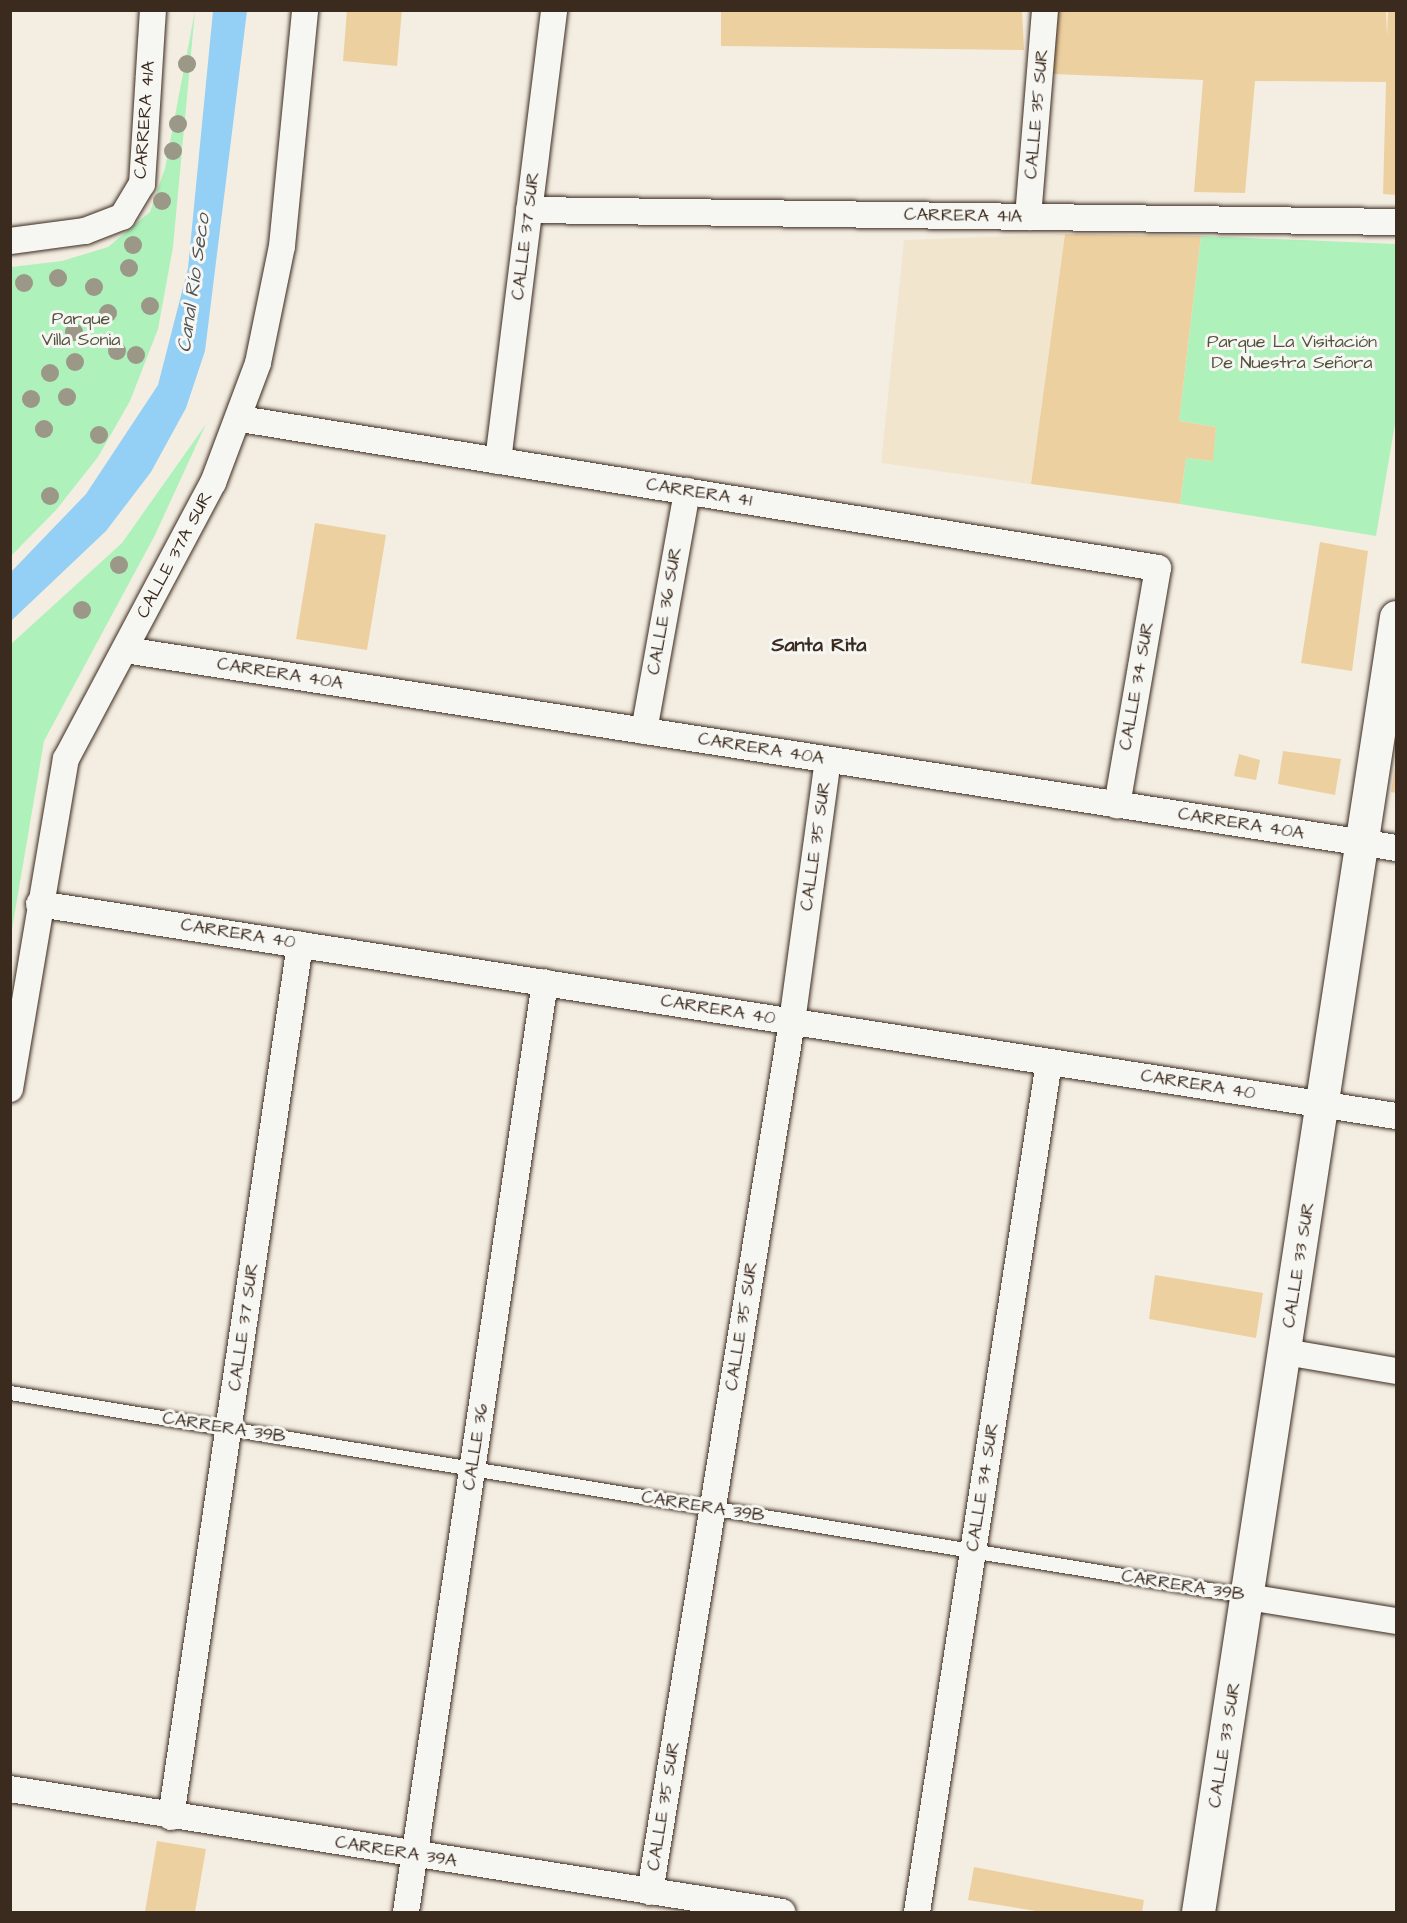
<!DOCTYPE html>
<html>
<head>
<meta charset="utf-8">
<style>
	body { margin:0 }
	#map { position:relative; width:1407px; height:1923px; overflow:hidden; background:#f4eee2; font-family:"Architects Daughter",sans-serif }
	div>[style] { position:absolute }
	.built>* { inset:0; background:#f2e5ce }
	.green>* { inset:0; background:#aef1bb }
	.water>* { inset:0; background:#94d0f5 }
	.building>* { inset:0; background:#edd0a0 }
	.roads { filter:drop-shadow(0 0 2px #3b2a1e) drop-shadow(0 0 2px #3b2a1e) }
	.lane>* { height:14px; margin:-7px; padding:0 7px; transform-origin:7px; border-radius:7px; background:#f6f6f2 }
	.street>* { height:26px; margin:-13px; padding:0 13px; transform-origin:13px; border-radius:13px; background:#f6f6f2 }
	.secondary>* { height:33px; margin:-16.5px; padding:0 16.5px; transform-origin:16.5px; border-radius:16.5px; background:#f6f6f2 }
	.trees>* { width:18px; height:18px; margin:-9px; border-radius:50%; background:#9b9887 }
	span { translate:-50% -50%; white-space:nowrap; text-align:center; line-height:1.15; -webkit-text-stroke:6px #f6f6f2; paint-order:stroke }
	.street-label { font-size:18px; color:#3b2a1e }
	.park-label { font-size:18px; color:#52523d }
	.water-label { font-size:20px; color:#515454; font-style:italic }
	.neighbourhood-label { font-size:20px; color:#3b2a1e; font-weight:700 }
	.frame { position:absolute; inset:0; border:12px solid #3b2a1e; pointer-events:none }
</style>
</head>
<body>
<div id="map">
	<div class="built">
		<i style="clip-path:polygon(1065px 234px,1031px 484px,881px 463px,904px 240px)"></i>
	</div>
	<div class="green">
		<i style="clip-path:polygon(195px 11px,173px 247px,158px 329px,130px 401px,98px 457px,56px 510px,11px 556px,11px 267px,62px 261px,108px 247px,150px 212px,165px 168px)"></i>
		<i style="clip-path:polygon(1201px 236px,1396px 244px,1396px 418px,1376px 536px,1180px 504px,1186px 458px,1212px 461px,1216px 427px,1179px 421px)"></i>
		<i style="clip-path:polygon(206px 424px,155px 535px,44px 741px,11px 935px,11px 644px,122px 543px)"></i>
	</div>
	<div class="water">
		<i style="clip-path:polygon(213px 11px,247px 11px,205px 351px,186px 408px,151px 472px,106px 531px,11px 621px,11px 572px,86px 494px,158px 385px,188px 268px)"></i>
	</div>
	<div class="building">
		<i style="clip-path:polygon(347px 10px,402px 10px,397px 66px,343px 61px)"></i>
		<i style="clip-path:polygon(721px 10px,1022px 10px,1024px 50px,721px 46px)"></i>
		<i style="clip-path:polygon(1058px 10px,1386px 10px,1387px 36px,1388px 10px,1396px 10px,1396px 195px,1383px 194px,1386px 82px,1255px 81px,1245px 193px,1194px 192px,1203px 80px,1053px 74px)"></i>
		<i style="clip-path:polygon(1065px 234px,1201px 236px,1179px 421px,1216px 427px,1213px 461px,1186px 458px,1180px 504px,1031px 484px)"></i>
		<i style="clip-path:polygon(315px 523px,386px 535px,367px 650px,296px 639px)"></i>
		<i style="clip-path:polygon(1320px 542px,1368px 551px,1352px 671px,1301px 663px)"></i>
		<i style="clip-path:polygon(1283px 751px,1341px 759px,1335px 795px,1278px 784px)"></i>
		<i style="clip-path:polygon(1239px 754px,1260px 760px,1256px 780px,1234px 776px)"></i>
		<i style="clip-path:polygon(1395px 767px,1396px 767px,1396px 793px,1391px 792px)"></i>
		<i style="clip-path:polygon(1155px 1275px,1263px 1293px,1256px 1338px,1149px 1319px)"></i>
		<i style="clip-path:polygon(157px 1841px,206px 1849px,195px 1912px,145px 1912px)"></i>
		<i style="clip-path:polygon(974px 1867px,1144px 1900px,1142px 1912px,1042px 1912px,968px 1900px)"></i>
	</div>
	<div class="roads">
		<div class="lane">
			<i style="left:10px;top:1393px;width:1253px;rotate:9.33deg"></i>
		</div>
		<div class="street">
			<i style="left:529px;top:210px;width:867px;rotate:0.79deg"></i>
			<i style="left:1028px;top:217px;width:208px;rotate:-85.3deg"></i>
			<i style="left:10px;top:241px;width:76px;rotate:-7.6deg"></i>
			<i style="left:85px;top:231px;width:40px;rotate:-21deg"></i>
			<i style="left:122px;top:217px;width:39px;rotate:-59deg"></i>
			<i style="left:142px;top:184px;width:174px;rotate:-86.4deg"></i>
			<i style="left:241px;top:419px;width:929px;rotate:9.23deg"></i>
			<i style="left:1158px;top:568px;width:241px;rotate:99.8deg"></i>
			<i style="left:498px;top:461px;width:454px;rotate:-82.9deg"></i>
			<i style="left:125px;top:650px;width:1286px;rotate:8.85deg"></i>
			<i style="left:644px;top:731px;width:244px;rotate:-79.8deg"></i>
			<i style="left:39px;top:904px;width:1373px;rotate:8.88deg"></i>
			<i style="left:10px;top:1089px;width:335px;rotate:-80.4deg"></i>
			<i style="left:66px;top:759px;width:313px;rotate:-62deg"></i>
			<i style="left:213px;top:483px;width:128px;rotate:-69.4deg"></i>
			<i style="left:258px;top:363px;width:119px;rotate:-78.4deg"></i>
			<i style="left:282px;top:246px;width:237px;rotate:-84.4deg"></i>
			<i style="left:1285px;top:1352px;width:113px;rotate:9.7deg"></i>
			<i style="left:1248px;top:1597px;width:150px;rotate:9.2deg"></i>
			<i style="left:10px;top:1789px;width:782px;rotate:9.05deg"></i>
			<i style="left:171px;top:1817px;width:882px;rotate:-81.59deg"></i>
			<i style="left:650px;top:1892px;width:882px;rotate:-80.73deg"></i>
			<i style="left:792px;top:1022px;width:264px;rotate:-82.2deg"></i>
			<i style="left:406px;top:1912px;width:940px;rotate:-81.5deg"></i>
			<i style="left:917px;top:1912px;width:860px;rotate:-81.17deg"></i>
		</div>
		<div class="secondary">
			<i style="left:1198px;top:1912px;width:1310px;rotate:-81.31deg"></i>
		</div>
	</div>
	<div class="trees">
		<i style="left:187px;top:64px"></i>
		<i style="left:178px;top:124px"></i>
		<i style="left:173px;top:151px"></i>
		<i style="left:162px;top:201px"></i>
		<i style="left:133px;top:245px"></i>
		<i style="left:129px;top:268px"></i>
		<i style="left:58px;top:278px"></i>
		<i style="left:24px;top:283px"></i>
		<i style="left:94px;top:287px"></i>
		<i style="left:150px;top:306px"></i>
		<i style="left:108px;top:313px"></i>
		<i style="left:74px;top:332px"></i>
		<i style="left:117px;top:351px"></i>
		<i style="left:136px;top:355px"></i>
		<i style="left:75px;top:362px"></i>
		<i style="left:50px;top:373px"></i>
		<i style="left:67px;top:397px"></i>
		<i style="left:31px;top:399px"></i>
		<i style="left:44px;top:429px"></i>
		<i style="left:99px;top:435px"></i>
		<i style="left:50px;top:496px"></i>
		<i style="left:119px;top:565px"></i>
		<i style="left:82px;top:610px"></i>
	</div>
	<div class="street-label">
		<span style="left:1037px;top:114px;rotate:-85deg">CALLE 35 SUR</span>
		<span style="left:145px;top:120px;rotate:-86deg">CARRERA 41A</span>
		<span style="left:963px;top:216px;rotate:1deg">CARRERA 41A</span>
		<span style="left:526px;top:236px;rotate:-83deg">CALLE 37 SUR</span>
		<span style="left:699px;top:493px;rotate:9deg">CARRERA 41</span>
		<span style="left:175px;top:555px;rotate:-62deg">CALLE 37A SUR</span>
		<span style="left:665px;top:611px;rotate:-80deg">CALLE 36 SUR</span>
		<span style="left:280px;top:674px;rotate:9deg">CARRERA 40A</span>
		<span style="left:1137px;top:686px;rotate:-80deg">CALLE 34 SUR</span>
		<span style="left:761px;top:749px;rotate:9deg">CARRERA 40A</span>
		<span style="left:1241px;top:824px;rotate:9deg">CARRERA 40A</span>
		<span style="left:816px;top:846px;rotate:-82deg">CALLE 35 SUR</span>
		<span style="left:238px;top:934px;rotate:9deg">CARRERA 40</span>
		<span style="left:718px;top:1010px;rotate:9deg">CARRERA 40</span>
		<span style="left:1198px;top:1085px;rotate:9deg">CARRERA 40</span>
		<span style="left:1299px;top:1265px;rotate:-81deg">CALLE 33 SUR</span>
		<span style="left:742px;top:1326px;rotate:-81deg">CALLE 35 SUR</span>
		<span style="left:244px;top:1327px;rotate:-82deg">CALLE 37 SUR</span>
		<span style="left:224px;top:1428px;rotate:9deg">CARRERA 39B</span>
		<span style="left:476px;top:1447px;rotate:-81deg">CALLE 36</span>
		<span style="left:983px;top:1487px;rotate:-81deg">CALLE 34 SUR</span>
		<span style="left:703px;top:1507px;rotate:9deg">CARRERA 39B</span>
		<span style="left:1183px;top:1586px;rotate:9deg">CARRERA 39B</span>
		<span style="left:1225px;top:1745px;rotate:-81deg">CALLE 33 SUR</span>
		<span style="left:664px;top:1806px;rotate:-81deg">CALLE 35 SUR</span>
		<span style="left:396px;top:1852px;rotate:9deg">CARRERA 39A</span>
	</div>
	<div class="park-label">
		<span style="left:81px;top:330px">Parque<br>Villa Sonia</span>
		<span style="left:1292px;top:353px">Parque La Visitación<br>De Nuestra Señora</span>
	</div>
	<div class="water-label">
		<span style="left:194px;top:283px;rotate:-82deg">Canal Río Seco</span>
	</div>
	<div class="neighbourhood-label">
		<span style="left:819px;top:645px">Santa Rita</span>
	</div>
	<div class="frame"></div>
</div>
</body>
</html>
